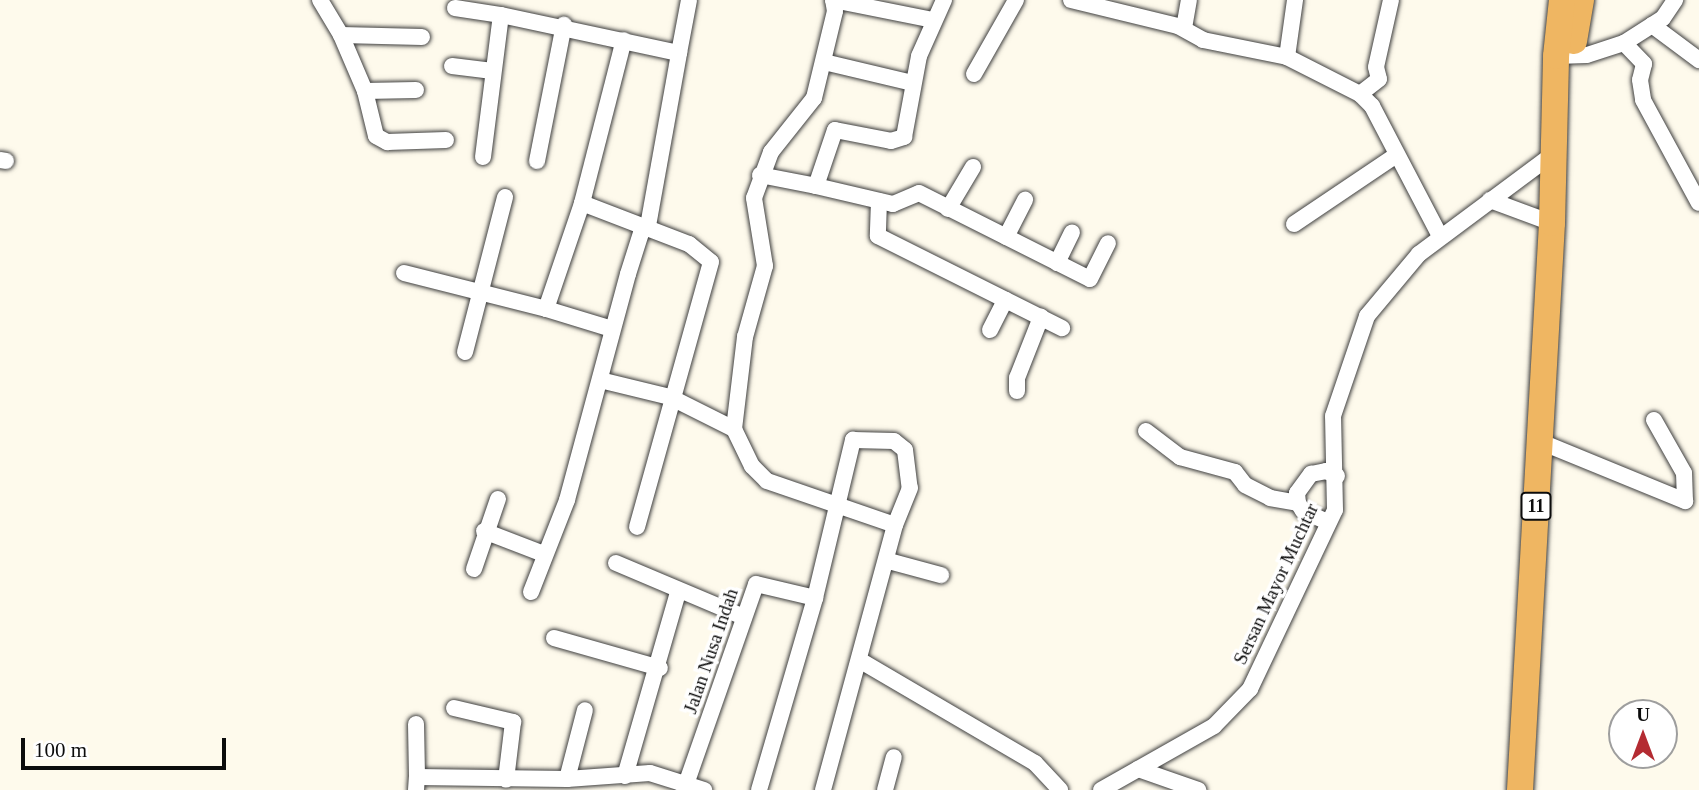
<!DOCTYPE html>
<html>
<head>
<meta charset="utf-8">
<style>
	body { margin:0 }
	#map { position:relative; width:1699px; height:790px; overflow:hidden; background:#fefaec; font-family:"Times New Roman",serif }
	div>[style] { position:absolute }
	.roads { filter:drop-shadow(0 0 2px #3f3f3f) drop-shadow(0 0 2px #3f3f3f) }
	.minor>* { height:16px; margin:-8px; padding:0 8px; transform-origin:8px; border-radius:8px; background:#fff }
	.trunk>* { height:26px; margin:-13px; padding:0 13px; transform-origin:13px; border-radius:13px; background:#efb662 }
	span { translate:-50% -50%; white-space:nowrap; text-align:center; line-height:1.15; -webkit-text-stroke:7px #fff; paint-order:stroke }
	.shield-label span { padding:2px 5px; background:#fff; border:2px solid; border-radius:5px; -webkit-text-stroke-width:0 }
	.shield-label { font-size:18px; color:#0c0c0c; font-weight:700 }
	.street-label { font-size:19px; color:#0c0c0c }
	.north { position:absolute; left:1608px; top:699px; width:70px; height:70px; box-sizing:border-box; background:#fff; border:2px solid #9e9e9e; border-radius:50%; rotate:0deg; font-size:19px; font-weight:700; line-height:28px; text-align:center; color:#0c0c0c }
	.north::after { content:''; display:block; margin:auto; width:24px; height:32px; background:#b42b32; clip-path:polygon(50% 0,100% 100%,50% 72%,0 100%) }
	.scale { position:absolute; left:21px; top:738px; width:205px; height:32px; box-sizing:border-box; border:4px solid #0c0c0c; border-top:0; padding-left:9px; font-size:21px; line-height:24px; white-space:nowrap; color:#0c0c0c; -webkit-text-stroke:5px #fff; paint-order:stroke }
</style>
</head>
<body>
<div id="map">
	<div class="roads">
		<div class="minor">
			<i style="left:320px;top:0;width:41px;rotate:59deg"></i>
			<i style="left:341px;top:35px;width:61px;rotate:66.8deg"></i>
			<i style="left:365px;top:91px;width:46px;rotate:76.3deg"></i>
			<i style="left:376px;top:136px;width:13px;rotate:29deg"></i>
			<i style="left:387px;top:142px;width:59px;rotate:-1.9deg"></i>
			<i style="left:833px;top:0;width:102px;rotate:11.3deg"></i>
			<i style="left:1071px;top:0;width:110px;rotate:13.7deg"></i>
			<i style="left:1178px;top:26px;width:29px;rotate:29deg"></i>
			<i style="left:1203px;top:40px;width:86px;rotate:11.4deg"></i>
			<i style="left:1287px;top:57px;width:82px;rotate:26.9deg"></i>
			<i style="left:1360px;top:94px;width:17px;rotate:45deg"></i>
			<i style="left:1372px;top:106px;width:147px;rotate:62.4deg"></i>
			<i style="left:455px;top:8px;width:47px;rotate:8.7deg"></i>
			<i style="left:1652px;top:25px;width:59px;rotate:36.7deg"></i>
			<i style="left:1184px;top:28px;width:28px;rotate:-80deg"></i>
			<i style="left:341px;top:35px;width:81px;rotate:1.4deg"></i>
			<i style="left:1624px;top:43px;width:29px;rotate:46deg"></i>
			<i style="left:1644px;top:64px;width:16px;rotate:104deg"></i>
			<i style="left:1640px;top:80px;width:20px;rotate:81deg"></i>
			<i style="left:1643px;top:100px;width:117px;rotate:61.5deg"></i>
			<i style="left:1556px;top:56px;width:31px;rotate:-2deg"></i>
			<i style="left:1587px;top:55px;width:39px;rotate:-18deg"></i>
			<i style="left:1624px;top:43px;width:46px;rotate:-32.7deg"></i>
			<i style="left:1663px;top:18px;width:22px;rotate:-56deg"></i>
			<i style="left:1287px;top:57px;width:58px;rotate:-82deg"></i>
			<i style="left:824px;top:62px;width:91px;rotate:13.3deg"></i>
			<i style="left:452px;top:66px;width:41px;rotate:7deg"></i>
			<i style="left:974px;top:74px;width:85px;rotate:-60.4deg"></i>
			<i style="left:365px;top:91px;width:51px;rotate:-1.1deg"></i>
			<i style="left:1360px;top:94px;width:24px;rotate:-38deg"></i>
			<i style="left:1379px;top:79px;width:12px;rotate:-104deg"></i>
			<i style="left:1376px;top:67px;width:69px;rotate:-77.4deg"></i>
			<i style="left:483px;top:157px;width:143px;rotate:-82.8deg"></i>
			<i style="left:501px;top:15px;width:182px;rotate:12.1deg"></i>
			<i style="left:679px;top:53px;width:54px;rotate:-79.3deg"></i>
			<i style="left:0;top:160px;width:6px;rotate:9deg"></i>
			<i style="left:537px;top:161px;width:139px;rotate:-78.8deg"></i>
			<i style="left:760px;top:175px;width:57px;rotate:11.1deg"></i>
			<i style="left:816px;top:186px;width:59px;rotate:-71.3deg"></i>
			<i style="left:835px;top:130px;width:57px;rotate:11.1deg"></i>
			<i style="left:891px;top:141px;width:14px;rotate:-17deg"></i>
			<i style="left:904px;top:137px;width:82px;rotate:-79.5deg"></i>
			<i style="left:919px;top:56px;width:61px;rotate:-65.9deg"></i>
			<i style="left:816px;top:186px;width:79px;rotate:13.2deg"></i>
			<i style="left:893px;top:204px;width:28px;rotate:-23deg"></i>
			<i style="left:919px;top:193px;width:191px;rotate:26.7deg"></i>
			<i style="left:1090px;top:279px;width:40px;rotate:-63.4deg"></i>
			<i style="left:1490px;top:200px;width:66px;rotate:20.4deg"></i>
			<i style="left:879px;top:201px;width:35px;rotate:92deg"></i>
			<i style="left:878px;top:236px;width:206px;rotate:26.6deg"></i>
			<i style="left:582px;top:203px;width:115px;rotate:21deg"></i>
			<i style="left:689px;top:244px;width:28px;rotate:39deg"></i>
			<i style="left:711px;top:262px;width:275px;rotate:105.6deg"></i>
			<i style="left:948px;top:209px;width:49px;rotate:-59.2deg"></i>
			<i style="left:1294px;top:224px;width:122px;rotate:-34deg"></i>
			<i style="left:1006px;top:237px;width:42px;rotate:-62.8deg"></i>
			<i style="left:1057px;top:263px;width:34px;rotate:-64deg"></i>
			<i style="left:404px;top:273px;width:146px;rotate:14.2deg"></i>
			<i style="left:612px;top:329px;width:69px;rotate:-163.1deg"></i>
			<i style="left:546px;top:309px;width:112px;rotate:-71.2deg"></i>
			<i style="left:582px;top:203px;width:168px;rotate:-75.6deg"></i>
			<i style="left:990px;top:330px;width:34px;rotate:-63deg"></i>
			<i style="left:465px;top:352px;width:160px;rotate:-75.5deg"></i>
			<i style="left:600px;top:380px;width:72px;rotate:13.7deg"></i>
			<i style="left:670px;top:397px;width:72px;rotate:26.6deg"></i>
			<i style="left:734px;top:429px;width:41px;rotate:64.1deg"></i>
			<i style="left:752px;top:466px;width:21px;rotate:45deg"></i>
			<i style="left:767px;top:481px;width:135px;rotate:19deg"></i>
			<i style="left:1017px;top:391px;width:13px;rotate:-90deg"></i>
			<i style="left:1017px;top:378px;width:66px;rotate:-68.5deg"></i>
			<i style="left:734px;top:429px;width:93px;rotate:-83.2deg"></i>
			<i style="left:745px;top:337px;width:74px;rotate:-74.3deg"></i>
			<i style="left:765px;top:266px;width:69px;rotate:-99.2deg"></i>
			<i style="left:754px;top:198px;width:49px;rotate:-69.7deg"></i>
			<i style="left:771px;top:152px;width:69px;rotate:-51.5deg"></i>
			<i style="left:814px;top:98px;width:89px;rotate:-76.4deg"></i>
			<i style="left:835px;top:11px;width:11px;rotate:-100deg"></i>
			<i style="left:1146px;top:431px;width:43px;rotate:37.4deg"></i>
			<i style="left:1180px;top:457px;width:57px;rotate:15.3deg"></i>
			<i style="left:1235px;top:472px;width:16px;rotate:52deg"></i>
			<i style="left:1245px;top:485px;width:28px;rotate:27deg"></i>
			<i style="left:1270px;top:498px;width:28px;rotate:10deg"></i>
			<i style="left:1298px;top:503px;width:9px;rotate:58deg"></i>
			<i style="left:1303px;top:511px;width:27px;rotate:24deg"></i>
			<i style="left:1541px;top:442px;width:156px;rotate:22.3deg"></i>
			<i style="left:1685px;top:501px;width:28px;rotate:-92deg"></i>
			<i style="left:1684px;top:473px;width:61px;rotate:-119.5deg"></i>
			<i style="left:1298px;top:503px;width:10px;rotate:-96deg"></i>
			<i style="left:1297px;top:493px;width:24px;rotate:-54deg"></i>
			<i style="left:1311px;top:474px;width:15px;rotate:-11deg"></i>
			<i style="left:1326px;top:471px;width:12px;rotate:24deg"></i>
			<i style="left:484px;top:531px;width:64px;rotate:21deg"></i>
			<i style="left:889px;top:561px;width:54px;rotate:15.1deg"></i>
			<i style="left:616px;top:563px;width:139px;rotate:22.9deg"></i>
			<i style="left:474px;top:569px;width:74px;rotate:-71.1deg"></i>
			<i style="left:531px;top:592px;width:99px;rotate:-68.6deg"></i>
			<i style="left:567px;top:500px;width:234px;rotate:-74.9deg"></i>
			<i style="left:628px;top:274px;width:43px;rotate:-72.4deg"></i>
			<i style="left:641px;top:233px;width:10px;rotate:-45deg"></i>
			<i style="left:648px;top:226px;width:176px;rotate:-79.8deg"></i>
			<i style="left:554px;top:638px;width:110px;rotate:15.8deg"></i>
			<i style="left:861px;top:661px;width:202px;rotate:30.4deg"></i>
			<i style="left:1035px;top:763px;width:37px;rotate:47deg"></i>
			<i style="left:454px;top:708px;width:61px;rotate:13.3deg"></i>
			<i style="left:513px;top:722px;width:58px;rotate:96.9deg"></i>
			<i style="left:416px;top:724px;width:53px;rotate:88.9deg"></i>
			<i style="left:1138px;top:769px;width:64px;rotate:19.3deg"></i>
			<i style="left:625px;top:776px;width:191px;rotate:-73.9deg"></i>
			<i style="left:567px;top:779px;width:71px;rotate:-75.4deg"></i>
			<i style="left:416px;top:790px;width:13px;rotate:-86deg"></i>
			<i style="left:417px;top:777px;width:150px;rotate:0.8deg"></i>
			<i style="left:567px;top:779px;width:83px;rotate:-4.1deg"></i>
			<i style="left:650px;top:773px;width:57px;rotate:17.5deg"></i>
			<i style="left:684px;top:790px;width:218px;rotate:-70.7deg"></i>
			<i style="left:756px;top:584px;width:61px;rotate:13.3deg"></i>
			<i style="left:815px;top:598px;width:163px;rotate:-76.5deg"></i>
			<i style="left:853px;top:440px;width:41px;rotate:1.4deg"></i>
			<i style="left:894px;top:441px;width:14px;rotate:39deg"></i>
			<i style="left:905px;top:450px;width:38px;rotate:83deg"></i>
			<i style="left:910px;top:488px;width:40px;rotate:112deg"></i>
			<i style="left:895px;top:525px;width:275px;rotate:105.2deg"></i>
			<i style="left:759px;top:790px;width:200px;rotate:-73.7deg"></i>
			<i style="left:885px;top:790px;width:34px;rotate:-75deg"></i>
			<i style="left:1101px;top:790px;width:130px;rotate:-29.5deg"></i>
			<i style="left:1214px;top:726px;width:52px;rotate:-45.8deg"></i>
			<i style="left:1250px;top:689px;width:198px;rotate:-64.6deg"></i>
			<i style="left:1335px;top:510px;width:94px;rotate:-91.2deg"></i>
			<i style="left:1333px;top:416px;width:106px;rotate:-71.2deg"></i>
			<i style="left:1367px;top:316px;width:81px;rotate:-50deg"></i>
			<i style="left:1419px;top:254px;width:167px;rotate:-36.7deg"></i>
		</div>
		<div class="trunk">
			<i style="left:1574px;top:41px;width:42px;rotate:-80.3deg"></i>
			<i style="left:1520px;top:790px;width:568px;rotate:-86.77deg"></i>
			<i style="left:1552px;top:223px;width:167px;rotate:-88.6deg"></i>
			<i style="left:1556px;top:56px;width:56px;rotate:-83.9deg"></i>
		</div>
	</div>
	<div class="shield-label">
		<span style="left:1536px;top:506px">11</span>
	</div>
	<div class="street-label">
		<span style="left:1276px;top:584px;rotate:-65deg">Sersan Mayor Muchtar</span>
		<span style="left:711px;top:651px;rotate:-71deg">Jalan Nusa Indah</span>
	</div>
	<div class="north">U</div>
	<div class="scale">100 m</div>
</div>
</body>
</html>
